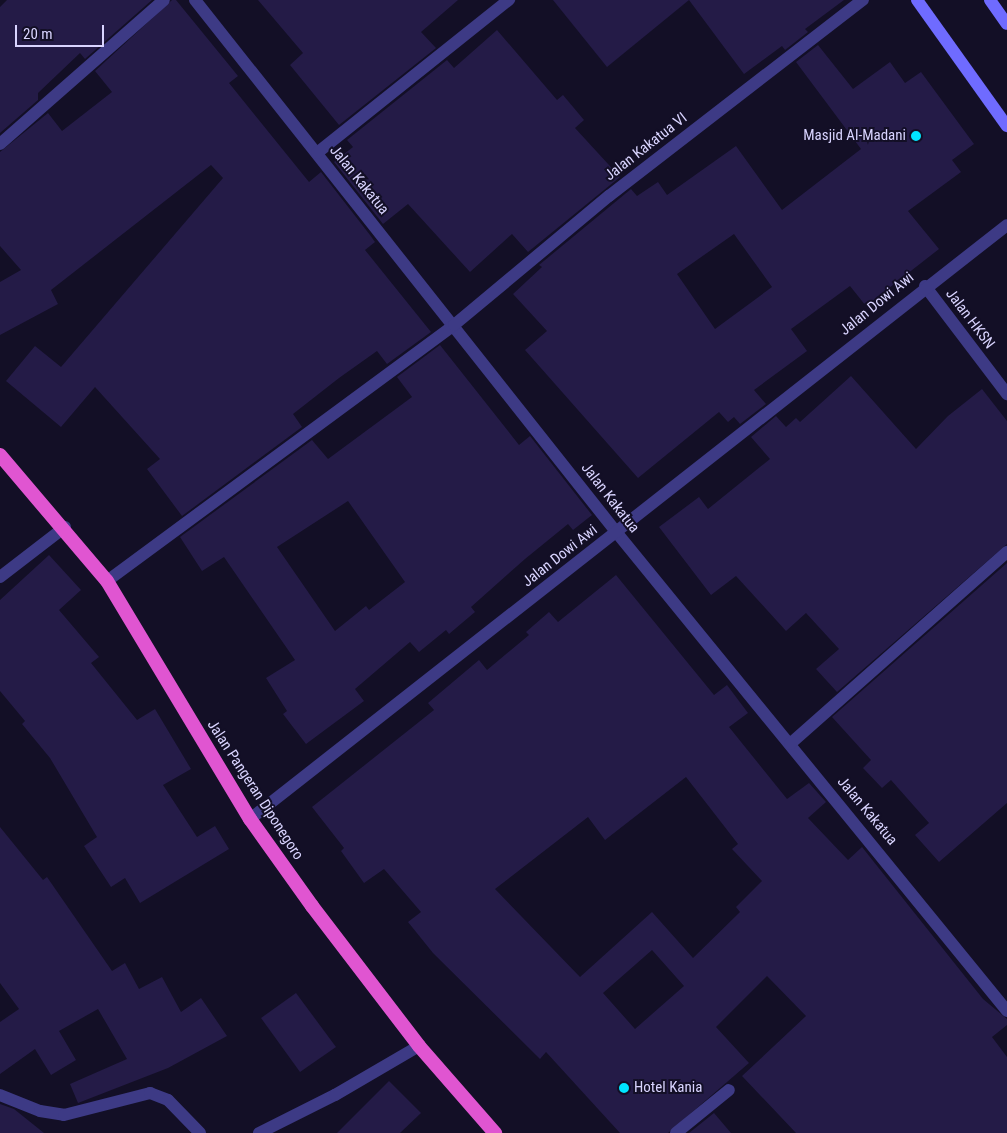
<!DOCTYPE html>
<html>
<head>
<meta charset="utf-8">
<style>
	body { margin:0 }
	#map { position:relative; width:1007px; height:1133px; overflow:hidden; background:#130f26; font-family:"Roboto Condensed",sans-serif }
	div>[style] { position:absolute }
	.building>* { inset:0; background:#241b47 }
	.minor>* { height:12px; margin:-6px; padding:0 6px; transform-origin:6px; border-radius:6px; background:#3d3a85 }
	.secondary>* { height:12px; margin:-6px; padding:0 6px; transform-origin:6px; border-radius:6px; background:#6f6bff }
	.trunk>* { height:14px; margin:-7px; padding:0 7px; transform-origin:7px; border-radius:7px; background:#e055d1 }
	.dots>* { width:14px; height:14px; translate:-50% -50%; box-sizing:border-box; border:2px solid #130f26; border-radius:50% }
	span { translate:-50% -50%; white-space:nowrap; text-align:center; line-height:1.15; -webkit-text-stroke:4px #130f26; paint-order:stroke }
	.poi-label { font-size:15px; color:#d9d4ff }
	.right { translate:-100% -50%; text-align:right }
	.left { translate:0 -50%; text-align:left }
	.street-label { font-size:15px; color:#d9d4ff }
	.scale { position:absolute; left:15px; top:25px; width:89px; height:22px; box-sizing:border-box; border:2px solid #d9d4ff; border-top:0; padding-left:6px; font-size:15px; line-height:18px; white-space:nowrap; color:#d9d4ff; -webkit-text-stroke:4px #130f26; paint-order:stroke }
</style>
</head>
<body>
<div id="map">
	<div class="building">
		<i style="clip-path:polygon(7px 0,152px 0,85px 59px,80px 53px,38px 93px,38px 100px,0 133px,0 7px)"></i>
		<i style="clip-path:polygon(172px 0,176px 0,238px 76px,229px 83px,309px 182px,321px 172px,370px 235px,375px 242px,365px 250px,431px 332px,387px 364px,377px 351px,339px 378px,293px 414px,302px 427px,182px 516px,147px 469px,160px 459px,95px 387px,61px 427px,6px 381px,35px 346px,61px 367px,223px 178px,211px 165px,51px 290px,58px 304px,0 335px,0 282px,21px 270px,0 246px,0 152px,48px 113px,62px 131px,112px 92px,95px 71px)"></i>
		<i style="clip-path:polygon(258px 0,458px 0,421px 32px,436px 48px,339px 125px,290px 65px,303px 53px)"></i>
		<i style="clip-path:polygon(553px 0,689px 0,607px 67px)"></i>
		<i style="clip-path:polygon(689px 0,844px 0,805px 29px,808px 32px,785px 50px,782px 46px,744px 74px)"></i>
		<i style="clip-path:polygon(497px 30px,557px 100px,563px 95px,584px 120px,575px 128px,620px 177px,528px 252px,512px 234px,470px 272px,408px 204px,383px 224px,334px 162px,353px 147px,347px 140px,447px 60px,454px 68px)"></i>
		<i style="clip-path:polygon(evenodd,818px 45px,853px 89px,890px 62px,905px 83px,921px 72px,974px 144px,952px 160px,961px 172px,908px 211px,939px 249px,866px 306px,850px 286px,791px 329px,807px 351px,754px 390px,766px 404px,740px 424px,734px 417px,728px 422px,719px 412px,638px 478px,525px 350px,547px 331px,513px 294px,542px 267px,539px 265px,631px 189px,637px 196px,658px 182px,667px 195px,736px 146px,782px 210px,861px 149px,796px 62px,818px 45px,734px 234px,772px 287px,715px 329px,677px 274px,734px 234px)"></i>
		<i style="clip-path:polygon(evenodd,440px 345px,519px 445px,530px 436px,592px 515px,573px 530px,568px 524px,525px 559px,471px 607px,475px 612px,449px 634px,446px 630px,419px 652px,410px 642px,355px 689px,364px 701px,306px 744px,283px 714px,287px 711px,266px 678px,295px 660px,224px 557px,202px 571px,180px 537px,312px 440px,328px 459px,412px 397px,397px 377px,440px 345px,348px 501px,405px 582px,369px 610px,366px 606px,335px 631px,277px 547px,348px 501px)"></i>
		<i style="clip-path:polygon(851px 376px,916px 449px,948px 416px,982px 389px,1007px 421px,1007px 544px,837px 692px,816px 669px,839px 649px,806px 613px,786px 631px,736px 576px,711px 595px,659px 527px,699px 497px,708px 509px,770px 459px,751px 437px,776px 416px,786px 427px,796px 418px,800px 422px)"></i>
		<i style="clip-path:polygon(49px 555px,81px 590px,59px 610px,99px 657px,91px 663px,137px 720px,155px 709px,191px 769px,163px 785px,197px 837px,215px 826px,229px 849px,140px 903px,125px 878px,111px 887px,84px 846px,97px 837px,50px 758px,22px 724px,25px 721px,0 691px,0 600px)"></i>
		<i style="clip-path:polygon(1007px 563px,1007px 803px,939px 862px,915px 835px,929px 823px,891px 780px,882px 788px,863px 768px,871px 760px,832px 717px)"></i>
		<i style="clip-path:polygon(evenodd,616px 575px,714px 695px,727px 685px,748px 713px,729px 727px,787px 799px,809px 783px,826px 802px,808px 818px,848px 860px,862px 847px,983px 999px,1007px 1019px,1007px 1025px,992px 1037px,1007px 1057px,1007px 1133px,796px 1133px,742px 1076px,806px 1016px,767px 976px,716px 1027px,749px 1063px,668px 1133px,620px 1133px,546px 1052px,540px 1059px,433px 953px,408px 922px,421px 912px,384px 869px,364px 883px,341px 851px,344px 848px,312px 807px,434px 710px,428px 703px,479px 660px,487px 670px,529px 635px,526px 632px,549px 612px,558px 622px,616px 575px,686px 777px,738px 844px,732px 849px,762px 881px,736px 907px,740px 912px,693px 958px,652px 912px,580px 977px,495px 889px,588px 817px,605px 840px,686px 777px,616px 575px,652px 950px,684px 986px,635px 1029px,603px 993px,652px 950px)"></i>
		<i style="clip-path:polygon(0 827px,43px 880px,47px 877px,112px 971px,125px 963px,139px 989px,162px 977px,181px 1012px,201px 998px,227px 1036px,168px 1068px,78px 1103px,70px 1084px,127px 1059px,98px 1009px,59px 1031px,76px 1060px,51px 1075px,35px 1049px,0 1074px,0 1022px,19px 1009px,0 983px)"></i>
		<i style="clip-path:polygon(296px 993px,336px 1047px,300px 1072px,261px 1018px)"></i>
		<i style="clip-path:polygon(389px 1081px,421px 1113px,400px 1133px,337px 1133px)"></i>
		<i style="clip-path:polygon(0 1104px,14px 1109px,44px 1133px,0 1133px)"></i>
		<i style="clip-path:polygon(714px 1113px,731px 1133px,689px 1133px)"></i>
	</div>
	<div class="minor">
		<i style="left:195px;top:0;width:680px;rotate:51.63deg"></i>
		<i style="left:617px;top:533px;width:617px;rotate:50.79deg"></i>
		<i style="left:0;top:144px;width:218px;rotate:-41.3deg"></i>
		<i style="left:317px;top:153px;width:246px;rotate:-38.6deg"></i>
		<i style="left:925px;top:286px;width:136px;rotate:52.8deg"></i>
		<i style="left:0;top:577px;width:82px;rotate:-37.6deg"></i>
		<i style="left:107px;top:581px;width:431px;rotate:-36.4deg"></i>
		<i style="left:454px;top:325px;width:202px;rotate:-39.8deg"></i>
		<i style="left:609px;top:196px;width:321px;rotate:-37.7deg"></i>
		<i style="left:790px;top:744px;width:290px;rotate:-41.5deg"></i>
		<i style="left:250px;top:819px;width:962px;rotate:-38.12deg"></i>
		<i style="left:0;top:1095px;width:43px;rotate:21.8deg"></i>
		<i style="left:40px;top:1111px;width:24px;rotate:9deg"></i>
		<i style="left:64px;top:1115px;width:89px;rotate:-14.3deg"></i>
		<i style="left:150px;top:1093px;width:19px;rotate:21deg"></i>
		<i style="left:168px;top:1100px;width:46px;rotate:45.9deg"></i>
		<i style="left:259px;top:1133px;width:85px;rotate:-26.6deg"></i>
		<i style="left:335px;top:1095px;width:97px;rotate:-30.3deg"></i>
		<i style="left:676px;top:1133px;width:68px;rotate:-39.1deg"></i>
	</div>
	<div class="secondary">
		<i style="left:917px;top:0;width:155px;rotate:54.5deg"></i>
		<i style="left:990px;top:0;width:29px;rotate:55deg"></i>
	</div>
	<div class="trunk">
		<i style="left:0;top:455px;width:165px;rotate:49.7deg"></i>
		<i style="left:107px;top:581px;width:278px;rotate:59deg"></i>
		<i style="left:250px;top:819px;width:107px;rotate:54.5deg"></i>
		<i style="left:312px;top:906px;width:176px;rotate:52.6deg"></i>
		<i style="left:419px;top:1046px;width:116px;rotate:48.9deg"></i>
	</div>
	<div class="dots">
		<i style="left:916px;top:136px;background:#00e5ff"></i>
		<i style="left:624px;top:1088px;background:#00e5ff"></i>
	</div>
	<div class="poi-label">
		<span class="right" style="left:906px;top:136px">Masjid Al-Madani</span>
		<span class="left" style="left:634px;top:1088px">Hotel Kania</span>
	</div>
	<div class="street-label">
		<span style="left:646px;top:147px;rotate:-38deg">Jalan Kakatua VI</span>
		<span style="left:359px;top:180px;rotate:51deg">Jalan Kakatua</span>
		<span style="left:877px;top:304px;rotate:-39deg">Jalan Dowi Awi</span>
		<span style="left:970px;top:319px;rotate:53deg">Jalan HKSN</span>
		<span style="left:610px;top:498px;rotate:52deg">Jalan Kakatua</span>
		<span style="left:560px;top:556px;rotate:-38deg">Jalan Dowi Awi</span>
		<span style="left:255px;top:790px;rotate:57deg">Jalan Pangeran Diponegoro</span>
		<span style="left:867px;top:811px;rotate:50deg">Jalan Kakatua</span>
	</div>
	<div class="scale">20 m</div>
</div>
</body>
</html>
